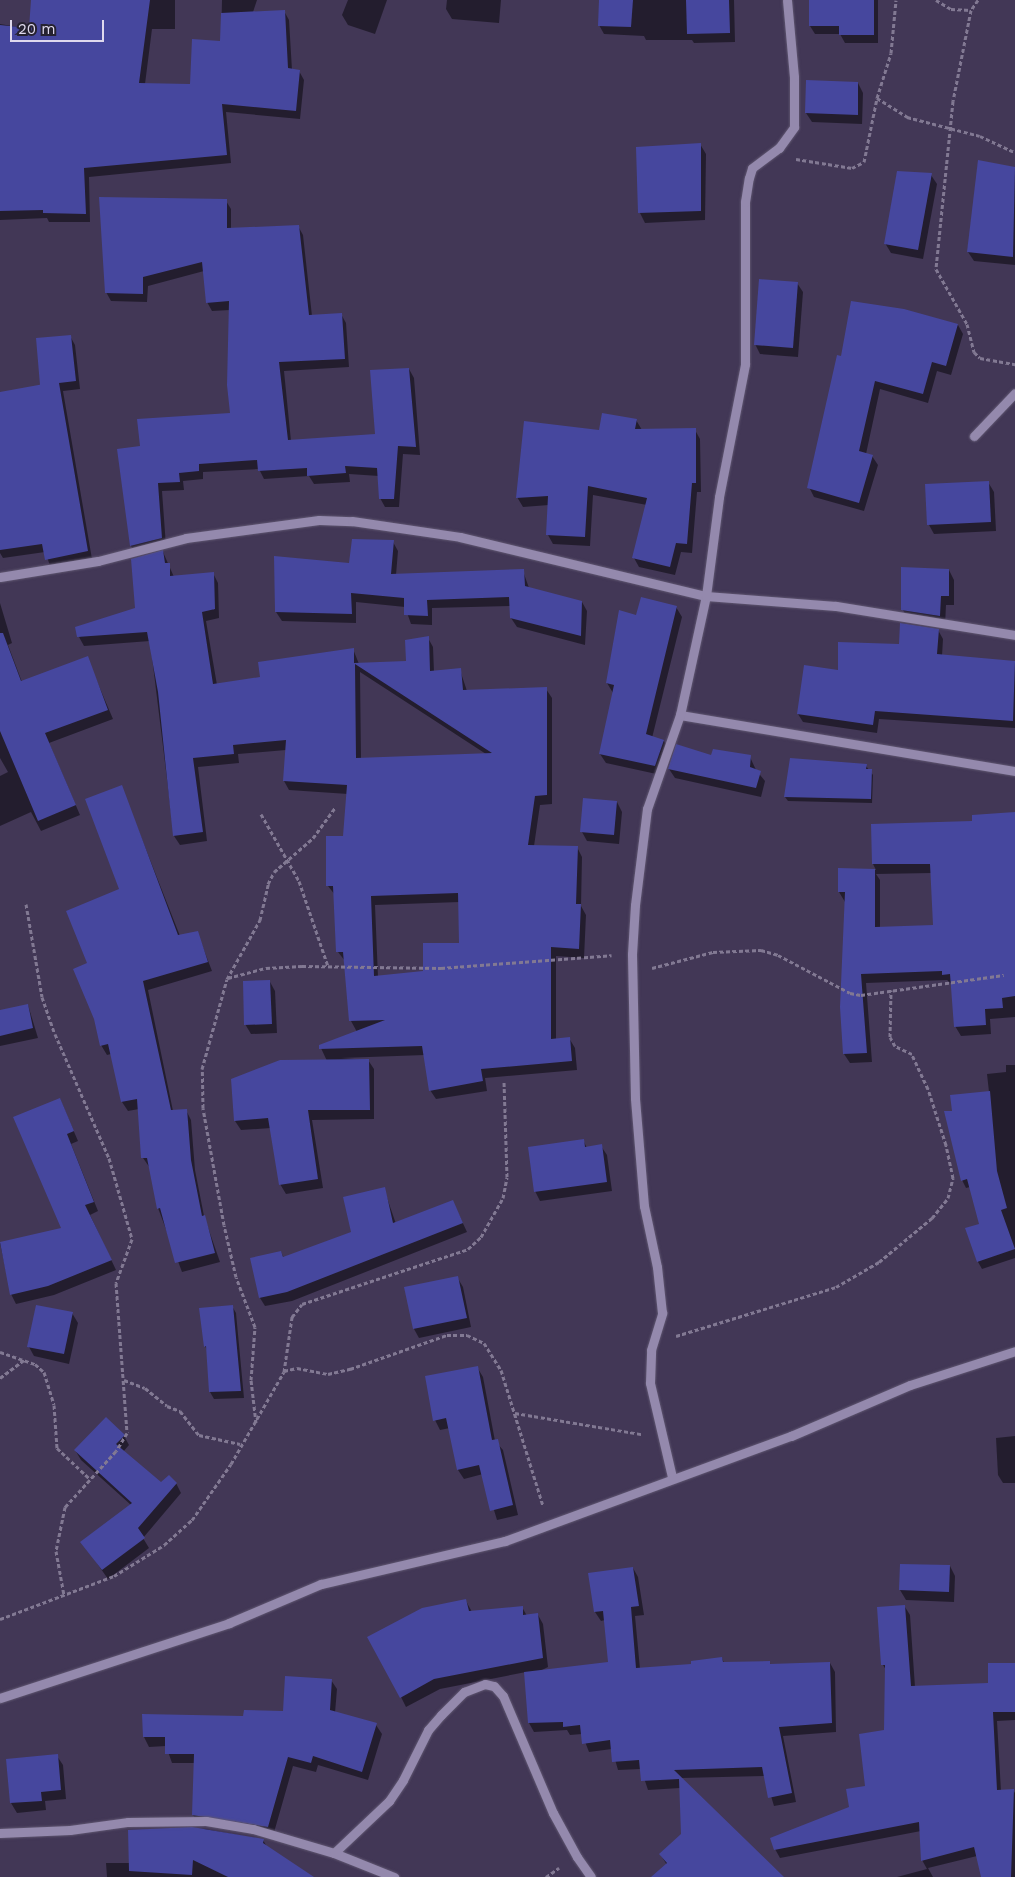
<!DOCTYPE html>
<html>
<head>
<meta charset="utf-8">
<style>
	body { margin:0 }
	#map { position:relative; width:1015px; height:1877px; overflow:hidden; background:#423756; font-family:"Work Sans",sans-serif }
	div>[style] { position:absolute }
	.shadow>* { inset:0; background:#0007 }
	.building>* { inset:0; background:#46479e }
	.path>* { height:3px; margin-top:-1.5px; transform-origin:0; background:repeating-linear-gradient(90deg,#827993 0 4px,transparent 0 6.5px) }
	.roads { filter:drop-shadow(0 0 1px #5f5670) drop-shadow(0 0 1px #5f5670) }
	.minor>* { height:9px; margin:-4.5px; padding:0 4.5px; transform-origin:4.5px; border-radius:4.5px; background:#9489ad }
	span { translate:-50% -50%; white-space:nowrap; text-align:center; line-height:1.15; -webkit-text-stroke:4.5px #262230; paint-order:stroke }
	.scale { position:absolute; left:10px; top:20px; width:94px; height:22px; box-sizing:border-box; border:2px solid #dfd9ed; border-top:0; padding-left:6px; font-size:15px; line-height:18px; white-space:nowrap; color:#dfd9ed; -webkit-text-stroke:4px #262230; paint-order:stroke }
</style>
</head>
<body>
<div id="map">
	<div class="shadow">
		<i style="clip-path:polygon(32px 0,175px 0,175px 29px,152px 29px,145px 84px,192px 85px,221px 42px,222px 0,257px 0,253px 12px,284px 11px,289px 20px,292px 70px,299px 71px,304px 80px,300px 119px,226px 112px,231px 163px,89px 177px,90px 222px,49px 222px,47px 218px,0 220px,0 24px,30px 29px)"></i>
		<i style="clip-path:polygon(348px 0,387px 0,375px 34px,348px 25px,342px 15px)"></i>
		<i style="clip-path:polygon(447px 0,501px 0,499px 23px,452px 19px,446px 9px)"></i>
		<i style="clip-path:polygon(600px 0,734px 0,735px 42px,694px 43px,692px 40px,646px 40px,644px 36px,604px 34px,599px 25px)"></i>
		<i style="clip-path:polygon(810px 0,878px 0,878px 43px,845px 43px,840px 34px,815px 34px,810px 26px)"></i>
		<i style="clip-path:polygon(858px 83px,863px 93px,862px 124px,812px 122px,806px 113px)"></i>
		<i style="clip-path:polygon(700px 144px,706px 154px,705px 220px,645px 223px,640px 213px,637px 148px)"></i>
		<i style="clip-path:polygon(979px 162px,1015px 168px,1015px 265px,974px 261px,968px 252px)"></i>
		<i style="clip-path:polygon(931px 175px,937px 184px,923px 259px,891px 253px,885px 243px)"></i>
		<i style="clip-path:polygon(226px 201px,231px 209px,231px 229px,298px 226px,303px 235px,312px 316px,341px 314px,346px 323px,349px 367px,284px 371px,291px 441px,376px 435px,409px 369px,414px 378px,420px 455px,403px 454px,399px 507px,385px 507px,380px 498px,379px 476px,349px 474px,350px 482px,314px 484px,309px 476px,264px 479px,259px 469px,203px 472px,203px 479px,183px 481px,184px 490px,162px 491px,166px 546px,136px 554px,131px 546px,118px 450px,141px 447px,231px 414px,230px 310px,212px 311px,207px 302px,204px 271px,148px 286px,147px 302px,111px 301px,106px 292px)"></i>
		<i style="clip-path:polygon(797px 283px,803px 292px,798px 357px,760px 354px,755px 344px)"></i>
		<i style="clip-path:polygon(958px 325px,963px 334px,951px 375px,937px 371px,928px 403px,880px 389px,866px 454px,872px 456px,878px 465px,864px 511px,814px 497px,809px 487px,842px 358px)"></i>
		<i style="clip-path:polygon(70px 336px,75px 345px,80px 389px,63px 391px,92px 559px,51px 568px,45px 552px,3px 558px,0 553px,0 393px,43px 386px)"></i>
		<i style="clip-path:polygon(636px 420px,642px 430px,695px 430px,700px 439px,701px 492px,697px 492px,692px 553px,681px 552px,675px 575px,639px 567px,634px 558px,647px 505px,593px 495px,590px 546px,553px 544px,548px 535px,549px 505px,523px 507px,517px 497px,600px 431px)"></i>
		<i style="clip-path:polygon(988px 482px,994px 492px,996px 531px,934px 534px,929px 525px)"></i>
		<i style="clip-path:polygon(393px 542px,398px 551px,396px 575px,523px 571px,529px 588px,582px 602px,587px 611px,585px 645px,517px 627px,511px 618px,511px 606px,432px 608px,432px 625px,411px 624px,405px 607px,356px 602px,356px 623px,282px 621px,276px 612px,350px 564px)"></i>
		<i style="clip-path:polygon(evenodd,163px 552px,174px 577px,213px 573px,218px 583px,219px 618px,206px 621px,217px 685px,262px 678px,353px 649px,359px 664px,407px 663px,428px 638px,433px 647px,434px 672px,460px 670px,467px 691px,546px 689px,552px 698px,552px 804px,540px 805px,534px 846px,577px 847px,582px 857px,581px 906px,586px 915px,584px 958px,556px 956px,556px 1039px,569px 1038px,575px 1048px,577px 1070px,485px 1078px,487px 1091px,436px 1099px,430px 1090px,425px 1055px,341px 1058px,368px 1060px,374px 1069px,374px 1119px,312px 1120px,323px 1188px,286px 1194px,280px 1184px,271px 1128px,241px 1130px,235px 1121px,327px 1061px,320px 1046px,357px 1032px,351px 1021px,345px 961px,338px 952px,335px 895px,328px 886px,327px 837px,344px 837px,348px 794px,289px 790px,284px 781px,286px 750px,238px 754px,239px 763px,198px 767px,207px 841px,180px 845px,174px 836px,150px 641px,84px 646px,79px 637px,136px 609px,163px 552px,360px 672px,486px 754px,361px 759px,360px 672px,163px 552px,460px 902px,461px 944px,424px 972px,378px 977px,375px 905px,460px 902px)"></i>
		<i style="clip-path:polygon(949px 570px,954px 580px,954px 605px,946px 605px,945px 626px,908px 620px,903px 610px)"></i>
		<i style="clip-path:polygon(0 603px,12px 643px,8px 645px,22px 682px,87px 658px,113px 719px,49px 743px,80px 815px,41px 831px,31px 812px,0 826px,0 776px,8px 772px,0 758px)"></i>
		<i style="clip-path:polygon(676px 607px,682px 617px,652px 738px,664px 741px,669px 751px,661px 775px,606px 763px,600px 754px,613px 693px,607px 683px,637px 616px)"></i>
		<i style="clip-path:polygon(938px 630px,943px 639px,942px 656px,1015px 663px,1015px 728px,879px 719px,877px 733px,803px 722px,798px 714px,839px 671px)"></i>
		<i style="clip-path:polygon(712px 757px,750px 757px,756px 770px,765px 781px,761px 797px,675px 778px,669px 769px)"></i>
		<i style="clip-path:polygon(866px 766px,873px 775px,872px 803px,788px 801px,785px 797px)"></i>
		<i style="clip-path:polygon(121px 786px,180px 936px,197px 932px,212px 971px,148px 990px,173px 1111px,186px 1110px,191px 1120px,195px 1170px,204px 1216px,220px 1262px,182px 1272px,158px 1208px,150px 1168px,143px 1158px,139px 1109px,128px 1111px,122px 1102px,111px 1054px,107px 1055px,101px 1045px,89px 963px,121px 890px)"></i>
		<i style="clip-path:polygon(617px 802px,622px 812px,619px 844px,587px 841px,582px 832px)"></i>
		<i style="clip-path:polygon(evenodd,1015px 813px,1015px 1017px,990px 1019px,991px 1034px,961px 1036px,955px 1026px,952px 984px,947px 980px,866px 983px,872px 1062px,850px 1063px,844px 1054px,845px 902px,839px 892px,839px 870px,876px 870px,873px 864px,974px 822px,1015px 813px,932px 873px,934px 926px,880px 928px,880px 880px,876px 874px,932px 873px)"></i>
		<i style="clip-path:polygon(270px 982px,275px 991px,277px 1033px,251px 1034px,245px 1024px)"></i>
		<i style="clip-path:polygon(28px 1005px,38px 1038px,0 1046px,0 1011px)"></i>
		<i style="clip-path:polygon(1006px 1065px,1015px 1065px,1015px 1258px,982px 1269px,978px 1262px,980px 1224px,970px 1187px,966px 1188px,962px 1180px,953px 1112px,989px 1092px,987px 1074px,1006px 1072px)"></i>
		<i style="clip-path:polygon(60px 1099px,78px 1141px,71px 1144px,98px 1211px,90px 1215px,116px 1270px,54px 1295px,16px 1304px,11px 1294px,0 1243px,62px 1229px)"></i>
		<i style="clip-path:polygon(583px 1140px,587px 1148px,601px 1146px,607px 1155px,612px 1191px,540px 1201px,535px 1191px)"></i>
		<i style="clip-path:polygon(384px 1189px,396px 1224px,453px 1202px,467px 1232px,292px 1301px,265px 1306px,260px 1298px,281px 1252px,284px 1258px,352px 1233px)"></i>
		<i style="clip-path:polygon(457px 1277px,463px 1287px,471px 1327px,419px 1338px,414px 1329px,405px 1288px)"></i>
		<i style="clip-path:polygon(232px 1306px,236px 1313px,244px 1398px,214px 1399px,210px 1392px,208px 1352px,205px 1346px)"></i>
		<i style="clip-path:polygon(72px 1313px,78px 1323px,69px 1364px,34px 1356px,29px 1347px)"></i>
		<i style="clip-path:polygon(477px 1367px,483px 1377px,495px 1441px,503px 1450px,518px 1515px,497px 1520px,483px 1474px,464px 1479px,458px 1470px,450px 1428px,440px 1430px,435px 1420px)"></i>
		<i style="clip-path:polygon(124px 1436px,129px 1445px,123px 1452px,161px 1483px,176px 1483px,181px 1493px,143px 1538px,149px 1548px,108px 1579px,82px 1542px,131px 1505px,81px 1460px,75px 1450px)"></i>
		<i style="clip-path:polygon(1015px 1436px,1015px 1483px,1003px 1483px,998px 1475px,996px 1438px)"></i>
		<i style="clip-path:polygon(901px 1565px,950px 1566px,955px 1576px,954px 1602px,906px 1600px,900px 1590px)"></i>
		<i style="clip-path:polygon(633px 1568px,638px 1577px,644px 1615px,635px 1616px,640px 1669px,693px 1665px,722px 1658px,724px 1663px,769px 1662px,771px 1665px,830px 1663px,835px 1672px,836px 1732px,783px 1736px,796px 1802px,774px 1806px,765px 1776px,681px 1778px,779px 1877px,654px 1877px,667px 1865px,660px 1854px,682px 1835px,680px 1788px,648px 1790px,641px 1769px,618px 1770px,612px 1749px,589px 1752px,582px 1734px,570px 1735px,567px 1730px,534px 1732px,529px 1723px,526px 1672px,440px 1689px,406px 1707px,401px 1697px,466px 1601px,472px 1612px,522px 1607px,527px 1616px,538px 1615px,543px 1624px,548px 1667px,540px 1671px,610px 1663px,605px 1620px,601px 1621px,595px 1612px,590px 1574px)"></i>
		<i style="clip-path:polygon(905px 1607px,910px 1615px,915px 1687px,989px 1684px,1015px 1664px,1015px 1720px,997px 1721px,1001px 1791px,1013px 1790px,1015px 1793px,1015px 1877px,982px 1877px,977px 1856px,928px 1868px,933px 1877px,897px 1877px,927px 1869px,922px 1860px,921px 1831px,780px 1858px,775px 1849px,851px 1807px,866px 1788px,886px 1731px,886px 1670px,883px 1665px)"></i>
		<i style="clip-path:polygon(331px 1680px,337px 1689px,335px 1713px,376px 1725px,382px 1734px,368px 1780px,318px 1765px,316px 1772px,293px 1766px,273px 1836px,199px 1824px,193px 1815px,195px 1763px,172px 1763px,166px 1746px,149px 1747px,144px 1737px,284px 1713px)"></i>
		<i style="clip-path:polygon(57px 1756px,63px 1765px,66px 1799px,45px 1801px,46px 1810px,17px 1813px,11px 1803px,7px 1760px)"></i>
		<i style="clip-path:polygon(205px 1829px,263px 1840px,267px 1847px,309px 1877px,107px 1877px,106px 1863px,130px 1863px,130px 1832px)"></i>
	</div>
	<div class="building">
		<i style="clip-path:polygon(31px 0,150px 0,139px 83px,190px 84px,192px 39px,220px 41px,221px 13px,285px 10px,288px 68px,300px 70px,296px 111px,222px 104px,227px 155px,84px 168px,86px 214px,43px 213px,43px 210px,0 211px,0 25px,29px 28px)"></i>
		<i style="clip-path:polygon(599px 0,633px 0,631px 27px,598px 26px)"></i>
		<i style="clip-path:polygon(686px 0,729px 0,730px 33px,687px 34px)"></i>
		<i style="clip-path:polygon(809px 0,874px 0,874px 35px,839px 35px,839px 26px,809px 26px)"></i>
		<i style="clip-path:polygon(806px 80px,858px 82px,858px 115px,805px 113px)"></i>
		<i style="clip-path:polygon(701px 143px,701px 211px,638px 213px,636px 147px)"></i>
		<i style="clip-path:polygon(978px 160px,1015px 167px,1013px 257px,967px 252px)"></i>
		<i style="clip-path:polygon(897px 171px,932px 173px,918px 250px,884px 244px)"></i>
		<i style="clip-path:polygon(99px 197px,227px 199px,227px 228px,299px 225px,309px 315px,342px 313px,345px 359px,279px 362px,288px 440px,375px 434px,370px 370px,409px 368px,416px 447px,398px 446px,394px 499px,379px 499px,377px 468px,345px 466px,346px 473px,307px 476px,307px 468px,258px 471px,257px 460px,199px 464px,199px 471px,179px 473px,180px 482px,158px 483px,162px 538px,130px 546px,117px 449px,140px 446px,137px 419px,230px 413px,227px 385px,229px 301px,206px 303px,202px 262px,143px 277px,143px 294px,105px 293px)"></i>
		<i style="clip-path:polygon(759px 279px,798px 282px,793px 348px,754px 345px)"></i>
		<i style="clip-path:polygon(851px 301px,904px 309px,958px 324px,946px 366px,932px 362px,923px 394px,875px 381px,859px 451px,873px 455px,859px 503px,807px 488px,837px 355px,841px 356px)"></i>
		<i style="clip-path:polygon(71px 335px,76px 381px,59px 383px,88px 551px,45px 560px,42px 544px,0 550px,0 392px,44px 384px,40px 385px,36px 338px)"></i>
		<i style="clip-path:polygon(602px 413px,637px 419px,635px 429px,696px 428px,696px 483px,692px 483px,687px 544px,676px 543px,670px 567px,632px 558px,647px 498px,588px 486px,585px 537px,546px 535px,548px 496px,516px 498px,524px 421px,599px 430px)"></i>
		<i style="clip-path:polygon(989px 481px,991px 522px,927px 525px,925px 484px)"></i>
		<i style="clip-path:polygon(352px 539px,394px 540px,391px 574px,524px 569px,525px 586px,582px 601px,581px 636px,510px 618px,509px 597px,427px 600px,428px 616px,404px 615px,404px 598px,351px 593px,352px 614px,275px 612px,274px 556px,349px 563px)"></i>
		<i style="clip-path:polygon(evenodd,163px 550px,165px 563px,170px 563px,170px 576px,214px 572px,215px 609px,202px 612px,213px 684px,260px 677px,258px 662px,354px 648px,354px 663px,406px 661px,405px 640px,429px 636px,430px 671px,461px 668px,463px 690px,547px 687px,547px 795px,535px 796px,528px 845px,578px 846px,576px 904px,581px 904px,579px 949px,551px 947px,551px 1039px,570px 1037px,572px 1061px,481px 1069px,483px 1081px,429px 1091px,422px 1046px,319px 1049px,319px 1045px,385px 1020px,349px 1021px,343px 952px,336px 952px,333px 886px,326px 886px,326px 836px,343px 836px,347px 785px,283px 781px,286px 740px,233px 745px,234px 754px,193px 758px,203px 832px,173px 836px,158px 692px,147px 632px,77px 637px,75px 627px,135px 608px,131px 559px,163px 550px,355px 664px,492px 753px,356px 758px,355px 664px,163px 550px,458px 893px,459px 943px,423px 943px,423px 971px,374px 976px,371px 896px,458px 893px)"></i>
		<i style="clip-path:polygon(901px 567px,949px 569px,949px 596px,941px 596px,940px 616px,901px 610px)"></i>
		<i style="clip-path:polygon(641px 597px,677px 606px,646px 734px,664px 740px,655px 766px,599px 754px,614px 685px,606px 683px,619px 610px,636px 615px)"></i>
		<i style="clip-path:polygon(900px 623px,939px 629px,937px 654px,1015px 661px,1013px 721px,875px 711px,873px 725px,797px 714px,804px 665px,838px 670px,838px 642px,899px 644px)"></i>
		<i style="clip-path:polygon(0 633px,3px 633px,21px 681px,88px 656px,108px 710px,45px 733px,76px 805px,38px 821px,0 731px)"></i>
		<i style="clip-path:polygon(676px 744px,711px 755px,713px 749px,751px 755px,750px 767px,761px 771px,756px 788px,668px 769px)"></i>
		<i style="clip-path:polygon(790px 758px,867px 764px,866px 769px,872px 769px,871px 799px,784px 797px)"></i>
		<i style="clip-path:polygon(122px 785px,178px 935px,198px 931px,208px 962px,143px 981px,171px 1110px,187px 1109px,191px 1160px,202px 1216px,205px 1215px,215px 1253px,175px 1263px,160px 1208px,157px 1209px,147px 1158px,141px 1158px,137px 1099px,121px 1102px,108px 1044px,100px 1046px,94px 1019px,73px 969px,87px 963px,66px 911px,119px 889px,85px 799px)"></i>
		<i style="clip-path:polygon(583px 798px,617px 801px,614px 835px,580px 832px)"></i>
		<i style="clip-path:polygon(1015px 812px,1015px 996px,1002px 998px,1003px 1008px,985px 1009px,986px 1025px,954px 1027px,950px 974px,942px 975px,942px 971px,861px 974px,867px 1053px,843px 1054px,840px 1007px,845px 892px,838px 892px,838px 868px,875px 869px,875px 927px,933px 925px,930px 864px,872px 864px,871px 824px,972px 821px,972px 815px)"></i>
		<i style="clip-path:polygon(270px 980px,272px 1024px,244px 1025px,243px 981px)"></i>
		<i style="clip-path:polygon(28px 1004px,33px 1028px,0 1036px,0 1010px)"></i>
		<i style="clip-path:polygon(369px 1059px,370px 1110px,308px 1110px,318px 1179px,279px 1185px,268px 1118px,234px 1121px,231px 1079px,280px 1060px)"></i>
		<i style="clip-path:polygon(990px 1091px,997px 1171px,1007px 1208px,1001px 1210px,1015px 1249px,977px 1262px,965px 1228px,979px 1224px,967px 1179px,961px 1181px,944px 1111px,952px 1111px,950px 1095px)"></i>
		<i style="clip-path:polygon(60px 1098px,74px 1131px,67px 1134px,94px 1202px,85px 1205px,112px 1260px,48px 1286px,10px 1295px,0 1242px,61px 1228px,13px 1117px)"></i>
		<i style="clip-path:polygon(584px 1139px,585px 1147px,602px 1144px,607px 1182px,534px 1192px,528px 1147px)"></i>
		<i style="clip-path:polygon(385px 1187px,393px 1223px,453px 1200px,463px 1223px,287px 1292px,259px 1298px,250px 1258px,281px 1251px,283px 1257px,351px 1232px,343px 1197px)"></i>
		<i style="clip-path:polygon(458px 1276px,467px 1318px,413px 1329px,404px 1287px)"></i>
		<i style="clip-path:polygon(36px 1305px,73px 1312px,64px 1354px,27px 1347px)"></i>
		<i style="clip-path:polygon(233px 1305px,241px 1391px,209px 1392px,206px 1346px,204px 1347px,199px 1308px)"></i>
		<i style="clip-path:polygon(478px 1366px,492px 1440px,498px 1439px,513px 1505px,490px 1511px,479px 1465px,457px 1470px,446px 1418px,433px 1421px,425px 1376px)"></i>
		<i style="clip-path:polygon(106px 1417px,125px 1435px,116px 1444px,161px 1482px,169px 1475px,177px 1483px,138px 1528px,145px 1538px,102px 1570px,80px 1542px,132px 1503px,74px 1450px)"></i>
		<i style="clip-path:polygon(900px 1564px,950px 1565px,949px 1592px,899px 1590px)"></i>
		<i style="clip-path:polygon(633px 1567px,639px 1606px,631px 1607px,636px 1668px,691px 1664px,691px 1661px,722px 1657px,723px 1662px,770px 1661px,770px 1664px,830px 1662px,832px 1723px,779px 1727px,792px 1793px,768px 1798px,762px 1767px,674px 1770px,784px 1877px,651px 1877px,667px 1863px,659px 1854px,681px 1834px,679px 1779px,641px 1781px,639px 1760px,612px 1762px,610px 1740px,582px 1744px,580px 1725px,563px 1727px,563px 1722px,528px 1723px,524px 1672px,608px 1662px,603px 1611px,594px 1612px,588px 1573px)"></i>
		<i style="clip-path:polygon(466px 1599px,469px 1611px,523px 1606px,523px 1615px,538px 1613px,543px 1658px,434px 1679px,400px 1698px,367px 1637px,422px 1608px)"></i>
		<i style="clip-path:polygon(905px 1605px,911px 1686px,988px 1683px,988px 1663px,1015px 1663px,1015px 1712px,993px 1712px,997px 1790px,1014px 1789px,1011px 1877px,981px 1877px,974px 1847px,921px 1861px,919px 1822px,774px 1850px,770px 1838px,849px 1807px,846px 1789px,865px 1786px,859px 1734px,884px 1730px,885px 1665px,881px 1665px,877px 1607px)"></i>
		<i style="clip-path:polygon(285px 1676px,332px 1679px,330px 1710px,377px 1723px,362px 1772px,313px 1756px,311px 1763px,288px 1757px,268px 1827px,192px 1815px,194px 1754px,165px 1754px,165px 1737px,143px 1737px,142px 1714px,243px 1716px,244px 1710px,283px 1711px)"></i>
		<i style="clip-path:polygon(58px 1754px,61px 1790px,41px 1792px,42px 1801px,10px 1803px,6px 1759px)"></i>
		<i style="clip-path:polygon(192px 1827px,264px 1839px,263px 1843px,314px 1877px,228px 1877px,193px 1860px,192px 1875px,129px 1871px,128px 1830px)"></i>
	</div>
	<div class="path">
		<i style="left:936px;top:0;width:17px;rotate:31deg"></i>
		<i style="left:951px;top:9px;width:20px;rotate:3deg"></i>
		<i style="left:978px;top:0;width:12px;rotate:125deg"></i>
		<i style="left:971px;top:10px;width:93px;rotate:101.2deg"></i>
		<i style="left:953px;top:101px;width:169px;rotate:95.8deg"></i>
		<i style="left:936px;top:269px;width:63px;rotate:60.6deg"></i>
		<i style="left:967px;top:324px;width:29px;rotate:76deg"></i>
		<i style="left:974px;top:352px;width:8px;rotate:45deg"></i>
		<i style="left:980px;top:358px;width:36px;rotate:10deg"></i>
		<i style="left:877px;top:98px;width:36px;rotate:32deg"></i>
		<i style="left:907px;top:117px;width:75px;rotate:14.6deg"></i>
		<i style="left:980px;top:136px;width:38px;rotate:25deg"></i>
		<i style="left:796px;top:159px;width:57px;rotate:9.1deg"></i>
		<i style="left:852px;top:168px;width:13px;rotate:-27deg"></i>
		<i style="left:864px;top:162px;width:65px;rotate:-78.5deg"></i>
		<i style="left:877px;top:98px;width:47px;rotate:-72.7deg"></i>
		<i style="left:891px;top:53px;width:53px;rotate:-84.6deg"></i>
		<i style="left:261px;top:814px;width:77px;rotate:60.4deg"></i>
		<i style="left:299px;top:881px;width:90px;rotate:71.2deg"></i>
		<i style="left:26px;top:904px;width:94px;rotate:80.2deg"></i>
		<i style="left:42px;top:997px;width:39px;rotate:71deg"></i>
		<i style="left:55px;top:1034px;width:135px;rotate:66.5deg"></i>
		<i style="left:109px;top:1158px;width:84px;rotate:74.1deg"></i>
		<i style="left:132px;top:1239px;width:47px;rotate:110deg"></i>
		<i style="left:116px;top:1283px;width:150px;rotate:85.8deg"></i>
		<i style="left:127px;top:1433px;width:21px;rotate:121deg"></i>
		<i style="left:116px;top:1451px;width:76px;rotate:132.3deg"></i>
		<i style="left:65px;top:1507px;width:45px;rotate:101.6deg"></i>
		<i style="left:56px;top:1551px;width:45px;rotate:79.7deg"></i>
		<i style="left:652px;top:968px;width:63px;rotate:-14.7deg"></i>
		<i style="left:713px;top:952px;width:48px;rotate:-2.4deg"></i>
		<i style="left:761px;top:950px;width:18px;rotate:16deg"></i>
		<i style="left:778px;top:955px;width:81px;rotate:27.8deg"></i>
		<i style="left:850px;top:993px;width:11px;rotate:10deg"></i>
		<i style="left:861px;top:995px;width:144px;rotate:-8deg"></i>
		<i style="left:228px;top:978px;width:39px;rotate:-15deg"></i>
		<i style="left:266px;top:968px;width:36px;rotate:-3deg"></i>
		<i style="left:302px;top:966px;width:139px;rotate:0.8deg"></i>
		<i style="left:441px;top:968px;width:171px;rotate:-4.3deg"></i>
		<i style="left:676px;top:1336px;width:167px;rotate:-17deg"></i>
		<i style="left:836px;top:1287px;width:50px;rotate:-30.2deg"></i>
		<i style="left:879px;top:1262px;width:69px;rotate:-39.7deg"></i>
		<i style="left:932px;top:1218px;width:26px;rotate:-51deg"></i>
		<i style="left:948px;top:1198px;width:21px;rotate:-76deg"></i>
		<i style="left:953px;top:1178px;width:34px;rotate:-102deg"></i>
		<i style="left:946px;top:1145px;width:59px;rotate:-107.8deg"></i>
		<i style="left:928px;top:1089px;width:38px;rotate:-115deg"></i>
		<i style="left:912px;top:1054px;width:19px;rotate:-155deg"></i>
		<i style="left:895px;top:1046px;width:10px;rotate:-119deg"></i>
		<i style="left:890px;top:1037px;width:47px;rotate:-88.8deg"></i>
		<i style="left:0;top:1352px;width:37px;rotate:19deg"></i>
		<i style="left:35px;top:1364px;width:12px;rotate:42deg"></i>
		<i style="left:44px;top:1372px;width:34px;rotate:73deg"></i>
		<i style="left:54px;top:1405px;width:43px;rotate:86deg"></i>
		<i style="left:57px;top:1448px;width:45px;rotate:43.2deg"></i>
		<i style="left:284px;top:1371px;width:13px;rotate:-13deg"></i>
		<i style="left:297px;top:1368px;width:32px;rotate:11deg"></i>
		<i style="left:328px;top:1374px;width:23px;rotate:-13deg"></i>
		<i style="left:350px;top:1369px;width:103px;rotate:-19.3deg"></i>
		<i style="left:447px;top:1335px;width:20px"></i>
		<i style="left:467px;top:1335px;width:19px;rotate:25deg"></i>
		<i style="left:484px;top:1343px;width:32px;rotate:58deg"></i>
		<i style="left:501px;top:1370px;width:142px;rotate:72.8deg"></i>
		<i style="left:0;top:1378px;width:30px;rotate:-37deg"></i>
		<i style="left:124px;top:1380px;width:22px;rotate:21deg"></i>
		<i style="left:145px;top:1388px;width:28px;rotate:39deg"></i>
		<i style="left:167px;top:1406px;width:14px;rotate:21deg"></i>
		<i style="left:180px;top:1411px;width:31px;rotate:52deg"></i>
		<i style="left:199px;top:1435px;width:42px;rotate:12.4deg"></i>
		<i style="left:515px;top:1413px;width:128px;rotate:9.5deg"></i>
		<i style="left:256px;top:1423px;width:43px;rotate:-96.6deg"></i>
		<i style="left:251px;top:1380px;width:53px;rotate:-85.7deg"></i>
		<i style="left:255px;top:1327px;width:53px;rotate:-110.8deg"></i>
		<i style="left:236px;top:1277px;width:53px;rotate:-103deg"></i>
		<i style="left:224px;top:1225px;width:119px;rotate:-100.2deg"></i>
		<i style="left:203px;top:1108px;width:39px;rotate:-91deg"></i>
		<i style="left:202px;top:1069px;width:93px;rotate:-74.5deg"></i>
		<i style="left:227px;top:979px;width:68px;rotate:-60.8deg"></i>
		<i style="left:260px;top:920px;width:37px;rotate:-77deg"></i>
		<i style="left:268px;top:884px;width:13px;rotate:-63deg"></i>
		<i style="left:274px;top:872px;width:52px;rotate:-41.1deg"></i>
		<i style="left:313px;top:838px;width:37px;rotate:-54deg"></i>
		<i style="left:0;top:1619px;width:122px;rotate:-20.7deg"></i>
		<i style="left:114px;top:1576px;width:59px;rotate:-31.8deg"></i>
		<i style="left:164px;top:1545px;width:38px;rotate:-42deg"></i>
		<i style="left:192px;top:1520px;width:68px;rotate:-55.1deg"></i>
		<i style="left:231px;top:1464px;width:106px;rotate:-60.1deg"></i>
		<i style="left:284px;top:1372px;width:56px;rotate:-81.7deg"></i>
		<i style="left:292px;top:1317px;width:16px;rotate:-52deg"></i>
		<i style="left:302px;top:1304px;width:175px;rotate:-18.3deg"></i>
		<i style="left:468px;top:1249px;width:18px;rotate:-43deg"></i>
		<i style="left:481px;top:1237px;width:45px;rotate:-60.6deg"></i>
		<i style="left:503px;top:1198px;width:21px;rotate:-79deg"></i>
		<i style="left:507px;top:1177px;width:96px;rotate:-91.8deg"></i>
		<i style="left:546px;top:1877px;width:16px;rotate:-35deg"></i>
	</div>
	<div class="roads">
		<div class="minor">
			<i style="left:974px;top:436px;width:59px;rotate:-46.4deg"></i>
			<i style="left:0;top:577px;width:99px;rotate:-9.3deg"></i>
			<i style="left:98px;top:561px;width:91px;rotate:-14.6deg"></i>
			<i style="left:186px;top:538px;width:134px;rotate:-7.7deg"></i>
			<i style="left:319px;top:520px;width:33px;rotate:2deg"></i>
			<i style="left:352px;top:521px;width:109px;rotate:8.4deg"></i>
			<i style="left:460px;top:537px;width:253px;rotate:13.5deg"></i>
			<i style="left:706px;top:596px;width:130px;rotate:4.4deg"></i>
			<i style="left:836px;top:606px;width:181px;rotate:9.2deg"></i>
			<i style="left:680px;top:715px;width:340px;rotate:9.5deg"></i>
			<i style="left:672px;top:1477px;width:97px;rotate:-103.2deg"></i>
			<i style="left:650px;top:1383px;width:33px;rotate:-88deg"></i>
			<i style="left:651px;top:1350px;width:39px;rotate:-73deg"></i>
			<i style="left:662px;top:1313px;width:46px;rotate:-96.2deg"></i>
			<i style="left:657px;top:1267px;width:62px;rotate:-102deg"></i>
			<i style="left:644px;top:1206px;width:108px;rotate:-94.8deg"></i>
			<i style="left:635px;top:1098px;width:144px;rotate:-91.2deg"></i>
			<i style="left:632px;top:954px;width:49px;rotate:-86.5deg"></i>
			<i style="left:635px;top:905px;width:97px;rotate:-82.9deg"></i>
			<i style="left:647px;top:809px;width:100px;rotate:-70.7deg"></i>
			<i style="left:680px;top:715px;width:122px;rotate:-77.7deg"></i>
			<i style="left:706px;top:596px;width:100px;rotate:-82.5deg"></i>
			<i style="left:719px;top:497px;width:136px;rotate:-78.9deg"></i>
			<i style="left:745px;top:364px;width:162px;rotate:-90deg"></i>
			<i style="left:745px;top:202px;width:24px;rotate:-81deg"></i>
			<i style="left:749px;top:178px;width:10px;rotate:-73deg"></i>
			<i style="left:752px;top:168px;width:34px;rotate:-37deg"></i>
			<i style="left:779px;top:148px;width:26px;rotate:-54deg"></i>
			<i style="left:794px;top:127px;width:50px;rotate:-90deg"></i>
			<i style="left:794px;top:77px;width:77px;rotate:-95.2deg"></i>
			<i style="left:0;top:1698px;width:241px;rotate:-18.1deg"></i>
			<i style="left:229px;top:1623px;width:100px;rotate:-23deg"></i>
			<i style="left:321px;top:1584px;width:189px;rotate:-13.2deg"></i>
			<i style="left:505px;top:1541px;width:305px;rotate:-20.2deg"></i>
			<i style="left:791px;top:1436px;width:129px;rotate:-23.2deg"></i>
			<i style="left:910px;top:1385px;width:110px;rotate:-17.9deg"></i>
			<i style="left:0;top:1833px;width:70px;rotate:-2.5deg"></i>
			<i style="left:70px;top:1830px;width:59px;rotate:-7.9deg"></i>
			<i style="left:128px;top:1822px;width:78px;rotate:-0.7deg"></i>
			<i style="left:206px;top:1821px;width:48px;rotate:9.7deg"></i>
			<i style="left:253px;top:1829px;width:84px;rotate:16.5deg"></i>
			<i style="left:334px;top:1853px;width:65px;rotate:21.8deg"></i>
			<i style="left:334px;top:1853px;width:76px;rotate:-43.4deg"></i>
			<i style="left:389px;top:1801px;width:25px;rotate:-56deg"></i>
			<i style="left:403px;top:1780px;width:56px;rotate:-63.4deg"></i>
			<i style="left:428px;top:1730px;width:20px;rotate:-49deg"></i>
			<i style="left:441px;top:1715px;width:33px;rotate:-45deg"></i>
			<i style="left:464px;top:1692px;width:22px;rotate:-21deg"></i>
			<i style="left:485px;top:1684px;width:9px;rotate:13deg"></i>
			<i style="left:494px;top:1686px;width:13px;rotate:48deg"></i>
			<i style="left:503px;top:1696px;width:127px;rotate:66.9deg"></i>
			<i style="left:553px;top:1813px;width:50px;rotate:61.4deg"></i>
			<i style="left:577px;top:1857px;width:24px;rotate:55deg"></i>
		</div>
	</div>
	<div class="scale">20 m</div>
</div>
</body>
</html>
